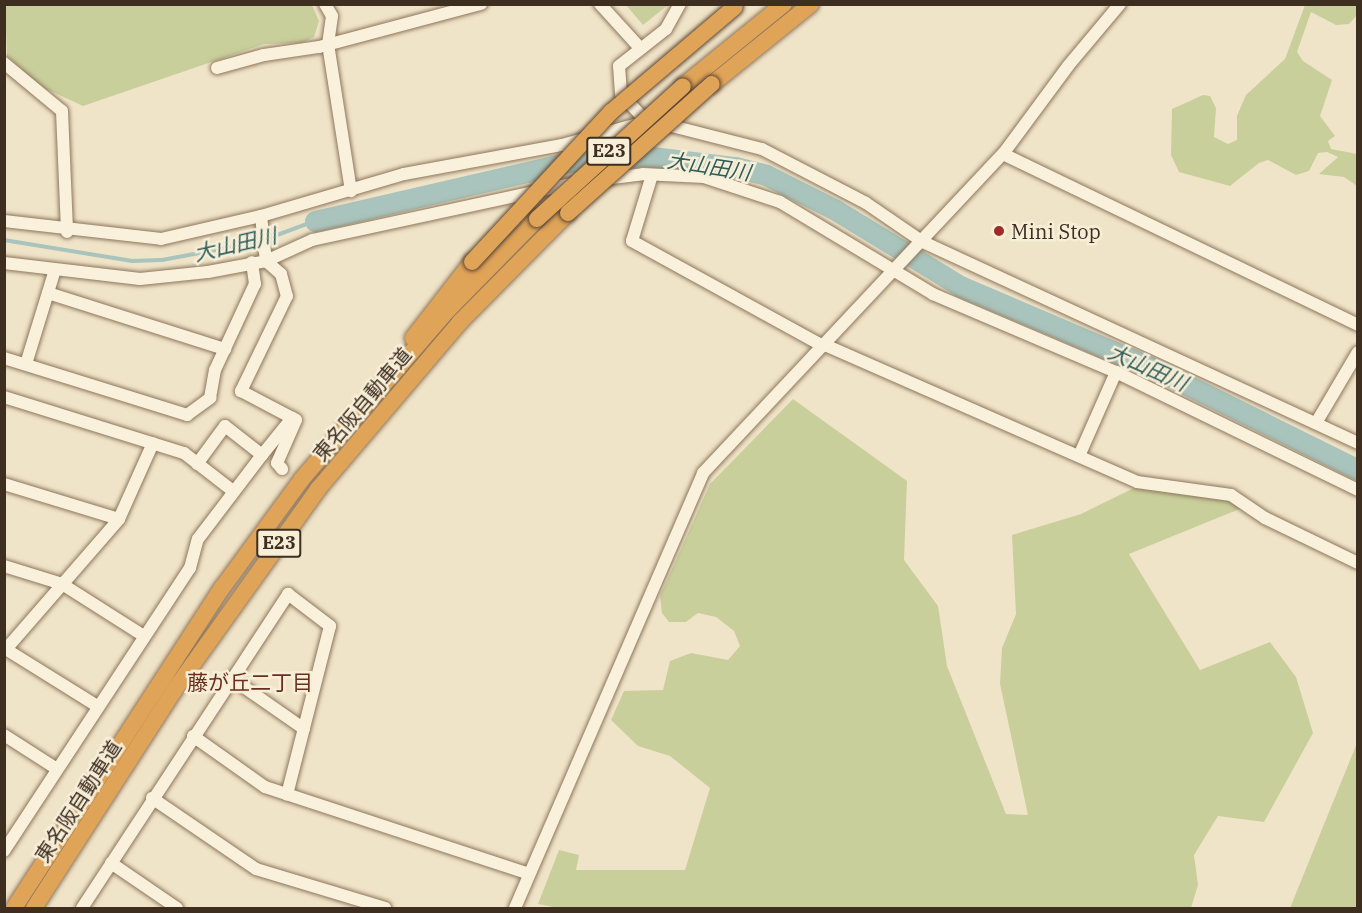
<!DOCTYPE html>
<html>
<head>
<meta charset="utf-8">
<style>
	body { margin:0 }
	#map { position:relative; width:1362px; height:913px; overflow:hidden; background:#f0e4c8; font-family:"IBM Plex Serif","Noto Sans JP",serif }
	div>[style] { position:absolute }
	.green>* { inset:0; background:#c9cf9b }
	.stream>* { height:4px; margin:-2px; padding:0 2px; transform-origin:2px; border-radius:2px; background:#a9c4bc }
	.river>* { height:21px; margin:-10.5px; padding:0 10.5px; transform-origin:10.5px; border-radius:10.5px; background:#a9c4bc }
	.roads { filter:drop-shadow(0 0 2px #8d765c) drop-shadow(0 0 2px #8d765c) }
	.minor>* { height:12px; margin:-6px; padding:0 6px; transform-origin:6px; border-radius:6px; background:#faf1dc }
	.highway>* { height:16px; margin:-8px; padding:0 8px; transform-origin:8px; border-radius:8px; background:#e0a458 }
	.bridges { filter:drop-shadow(0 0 2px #5b4430) drop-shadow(0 0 2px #5b4430) }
	.highway-bridge>* { height:16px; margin:-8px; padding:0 8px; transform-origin:8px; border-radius:8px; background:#e0a458 }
	.dots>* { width:16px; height:16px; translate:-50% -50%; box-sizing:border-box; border:3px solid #f7eed8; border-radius:50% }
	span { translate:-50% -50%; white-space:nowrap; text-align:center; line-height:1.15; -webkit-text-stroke:5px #f7eed8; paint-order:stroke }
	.shield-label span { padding:2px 4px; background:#f7eed8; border:2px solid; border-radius:4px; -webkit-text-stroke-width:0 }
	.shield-label { font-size:18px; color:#3d2e20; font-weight:700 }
	.poi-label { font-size:20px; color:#3d2e20 }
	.left { translate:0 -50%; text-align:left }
	.street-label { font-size:20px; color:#3d2e20 }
	.water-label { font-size:21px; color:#2f5d5a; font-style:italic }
	.neighbourhood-label { font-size:21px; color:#6b2e1e }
	.frame { position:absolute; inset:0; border:6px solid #3d2e20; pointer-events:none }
</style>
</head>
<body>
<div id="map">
	<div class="green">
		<i style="clip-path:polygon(5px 5px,312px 5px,319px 21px,314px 37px,302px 43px,264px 44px,83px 106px,42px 87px,7px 56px)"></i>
		<i style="clip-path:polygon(626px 5px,668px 5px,643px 25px)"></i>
		<i style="clip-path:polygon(1305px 5px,1357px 5px,1357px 15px,1349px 24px,1336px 25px,1311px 12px,1297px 52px,1303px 61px,1332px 80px,1320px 116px,1335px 136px,1328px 141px,1331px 149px,1357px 154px,1357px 186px,1344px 177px,1319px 174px,1338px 157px,1327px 152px,1318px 153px,1309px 171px,1296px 175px,1268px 160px,1259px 163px,1230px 186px,1179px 172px,1171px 155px,1172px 109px,1203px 95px,1210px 96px,1216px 108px,1214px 137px,1228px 144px,1237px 140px,1237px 116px,1246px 95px,1285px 59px)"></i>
		<i style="clip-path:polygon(793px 399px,907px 481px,904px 560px,938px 606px,947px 666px,1006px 814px,1028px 815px,1000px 684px,1002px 648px,1016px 614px,1012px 535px,1081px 514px,1134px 488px,1230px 499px,1242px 508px,1129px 554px,1200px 670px,1270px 642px,1296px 677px,1313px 733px,1264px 822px,1218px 816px,1194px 855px,1198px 885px,1191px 908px,559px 908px,538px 904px,559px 850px,579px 855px,576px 870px,685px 870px,710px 788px,670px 756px,638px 746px,611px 720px,624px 691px,663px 690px,670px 661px,691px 653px,728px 660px,740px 646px,734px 631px,716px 617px,698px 613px,686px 622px,669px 622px,662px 613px,660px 596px,710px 484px)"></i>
		<i style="clip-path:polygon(1357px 743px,1357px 908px,1290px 908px)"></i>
	</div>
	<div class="stream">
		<i style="left:4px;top:240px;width:130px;rotate:9.3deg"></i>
		<i style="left:132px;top:261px;width:30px;rotate:-2deg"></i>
		<i style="left:162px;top:260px;width:98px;rotate:-10.6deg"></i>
		<i style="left:258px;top:242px;width:61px;rotate:-20.2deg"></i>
	</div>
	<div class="river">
		<i style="left:315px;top:221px;width:263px;rotate:-13deg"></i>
		<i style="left:571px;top:162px;width:73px;rotate:-4.7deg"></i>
		<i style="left:644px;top:156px;width:92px;rotate:6.9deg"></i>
		<i style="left:735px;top:167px;width:32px;rotate:14deg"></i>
		<i style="left:766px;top:175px;width:76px;rotate:26.6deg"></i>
		<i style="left:834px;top:209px;width:148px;rotate:31.4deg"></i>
		<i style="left:960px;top:286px;width:216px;rotate:23.1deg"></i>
		<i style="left:1159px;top:371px;width:222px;rotate:26.4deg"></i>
	</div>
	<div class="roads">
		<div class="minor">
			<i style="left:325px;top:4px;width:14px;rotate:60deg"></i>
			<i style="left:332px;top:16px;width:28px;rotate:98deg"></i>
			<i style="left:328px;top:44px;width:149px;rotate:81.1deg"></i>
			<i style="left:600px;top:4px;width:59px;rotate:47.7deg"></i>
			<i style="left:4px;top:63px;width:75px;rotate:39.6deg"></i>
			<i style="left:62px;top:111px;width:121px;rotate:87.6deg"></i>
			<i style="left:217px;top:68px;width:49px;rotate:-15.5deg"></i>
			<i style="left:264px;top:55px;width:56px;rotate:-8.3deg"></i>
			<i style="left:319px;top:47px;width:168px;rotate:-14.9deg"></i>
			<i style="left:647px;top:122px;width:38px;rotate:-133deg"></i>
			<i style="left:621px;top:94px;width:28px;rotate:-94deg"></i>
			<i style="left:619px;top:66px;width:60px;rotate:-38.2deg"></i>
			<i style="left:666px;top:29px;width:29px;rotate:-61deg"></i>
			<i style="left:664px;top:124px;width:101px;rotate:14.3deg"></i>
			<i style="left:762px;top:149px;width:117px;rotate:27.4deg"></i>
			<i style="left:866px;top:203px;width:69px;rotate:34.4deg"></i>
			<i style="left:923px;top:242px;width:479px;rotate:24.8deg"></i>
			<i style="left:1003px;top:154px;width:394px;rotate:25.7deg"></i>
			<i style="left:652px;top:175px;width:69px;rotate:106.9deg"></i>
			<i style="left:632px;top:241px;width:218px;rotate:28.8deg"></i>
			<i style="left:604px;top:179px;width:39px;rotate:-7deg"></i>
			<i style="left:643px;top:174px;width:61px;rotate:2.8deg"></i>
			<i style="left:704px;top:177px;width:80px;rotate:18.2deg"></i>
			<i style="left:780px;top:202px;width:179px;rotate:31deg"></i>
			<i style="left:933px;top:294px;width:199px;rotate:23.1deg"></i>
			<i style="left:1116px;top:372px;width:269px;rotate:26deg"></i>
			<i style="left:261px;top:216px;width:45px;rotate:83.7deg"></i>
			<i style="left:266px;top:261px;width:20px;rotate:41deg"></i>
			<i style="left:281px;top:274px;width:23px;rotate:75deg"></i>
			<i style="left:287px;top:296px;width:106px;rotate:115.8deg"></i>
			<i style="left:241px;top:391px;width:62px;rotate:27.8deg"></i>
			<i style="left:296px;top:420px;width:47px;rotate:113.8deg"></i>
			<i style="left:277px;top:463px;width:8px;rotate:50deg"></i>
			<i style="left:4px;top:221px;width:158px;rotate:6.5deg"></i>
			<i style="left:161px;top:239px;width:103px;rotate:-13deg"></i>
			<i style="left:261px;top:216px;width:149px;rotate:-16.4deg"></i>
			<i style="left:404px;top:174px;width:161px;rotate:-10.4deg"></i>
			<i style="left:562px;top:145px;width:82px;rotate:-15.6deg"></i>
			<i style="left:4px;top:263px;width:137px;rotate:6.7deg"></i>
			<i style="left:140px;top:279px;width:68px;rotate:-5.9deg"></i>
			<i style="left:208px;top:272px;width:59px;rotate:-10.7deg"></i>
			<i style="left:266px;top:261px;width:51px;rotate:-24.5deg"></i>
			<i style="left:312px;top:240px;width:269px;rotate:-12.2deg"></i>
			<i style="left:48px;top:293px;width:186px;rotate:17.6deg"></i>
			<i style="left:825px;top:345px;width:341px;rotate:23.7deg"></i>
			<i style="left:1137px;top:482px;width:95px;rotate:7.9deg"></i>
			<i style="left:1231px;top:495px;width:41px;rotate:34.1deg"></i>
			<i style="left:1265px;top:518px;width:103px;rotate:25.8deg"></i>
			<i style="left:4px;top:358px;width:192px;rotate:17.3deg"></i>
			<i style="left:187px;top:415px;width:29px;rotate:-36deg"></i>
			<i style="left:210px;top:398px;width:28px;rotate:-80deg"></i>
			<i style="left:215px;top:370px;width:95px;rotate:-65.1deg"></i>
			<i style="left:255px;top:284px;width:22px;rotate:-98deg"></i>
			<i style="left:26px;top:364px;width:98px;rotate:-72.9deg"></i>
			<i style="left:4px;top:397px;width:189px;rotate:17.3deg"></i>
			<i style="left:184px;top:453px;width:62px;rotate:37.8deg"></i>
			<i style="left:1316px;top:423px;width:82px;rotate:-59.4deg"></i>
			<i style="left:262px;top:455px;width:48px;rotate:-51deg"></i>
			<i style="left:1079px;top:456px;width:92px;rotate:-66.2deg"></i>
			<i style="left:4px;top:484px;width:120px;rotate:16.9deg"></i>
			<i style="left:4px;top:566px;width:61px;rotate:17.2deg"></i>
			<i style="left:62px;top:584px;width:97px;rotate:32.4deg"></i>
			<i style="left:4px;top:648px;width:110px;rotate:31.9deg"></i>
			<i style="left:7px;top:648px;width:171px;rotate:-49deg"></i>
			<i style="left:119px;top:519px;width:83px;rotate:-65.9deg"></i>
			<i style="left:231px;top:678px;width:89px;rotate:34.9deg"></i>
			<i style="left:4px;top:735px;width:63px;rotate:32.7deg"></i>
			<i style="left:193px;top:736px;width:88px;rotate:35.3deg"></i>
			<i style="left:265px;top:787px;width:278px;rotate:18.2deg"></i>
			<i style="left:152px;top:798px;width:126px;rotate:34.3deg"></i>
			<i style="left:256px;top:869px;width:135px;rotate:16.8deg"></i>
			<i style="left:4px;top:851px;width:339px;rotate:-56.7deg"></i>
			<i style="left:190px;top:568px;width:30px;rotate:-75deg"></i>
			<i style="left:198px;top:539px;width:106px;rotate:-52.7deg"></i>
			<i style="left:262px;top:455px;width:47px;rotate:-141.9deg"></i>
			<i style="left:225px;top:426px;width:47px;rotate:126.4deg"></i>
			<i style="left:111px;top:863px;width:80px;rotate:34.3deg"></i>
			<i style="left:82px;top:908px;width:376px;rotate:-56.7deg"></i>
			<i style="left:288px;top:594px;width:53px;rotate:37.3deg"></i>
			<i style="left:330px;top:626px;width:174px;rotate:104.3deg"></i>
			<i style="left:515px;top:908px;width:474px;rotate:-66.6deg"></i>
			<i style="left:703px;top:473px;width:438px;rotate:-46.8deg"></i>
			<i style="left:1003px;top:154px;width:109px;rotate:-53.5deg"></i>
			<i style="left:1068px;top:66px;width:81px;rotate:-50deg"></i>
		</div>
		<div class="highway">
			<i style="left:712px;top:84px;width:127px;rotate:-38.9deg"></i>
			<i style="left:683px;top:86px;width:130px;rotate:-39.1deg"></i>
			<i style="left:413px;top:338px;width:96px;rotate:-52.2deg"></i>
			<i style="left:14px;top:908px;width:382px;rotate:-57deg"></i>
			<i style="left:222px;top:588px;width:135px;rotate:-53.7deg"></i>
			<i style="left:302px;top:479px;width:223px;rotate:-49.2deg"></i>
			<i style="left:448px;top:310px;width:127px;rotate:-45.6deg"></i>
			<i style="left:34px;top:908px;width:260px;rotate:-57.2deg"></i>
			<i style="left:175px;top:689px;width:246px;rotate:-54.4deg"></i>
			<i style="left:318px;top:489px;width:219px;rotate:-49.6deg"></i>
			<i style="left:460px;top:322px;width:153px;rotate:-45.3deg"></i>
		</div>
	</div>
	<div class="bridges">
		<div class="highway-bridge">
			<i style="left:568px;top:213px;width:193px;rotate:-41.9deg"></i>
			<i style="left:537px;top:219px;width:197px;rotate:-42.3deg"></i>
			<i style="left:472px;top:262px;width:205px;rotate:-47.2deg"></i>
			<i style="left:611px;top:112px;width:162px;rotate:-40.3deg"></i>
		</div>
	</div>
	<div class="dots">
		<i style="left:999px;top:231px;background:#9e2a2b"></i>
	</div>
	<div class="shield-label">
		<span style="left:609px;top:151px">E23</span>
		<span style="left:279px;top:543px">E23</span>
	</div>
	<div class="poi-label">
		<span class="left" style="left:1011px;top:231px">Mini Stop</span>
	</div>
	<div class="street-label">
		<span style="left:362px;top:404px;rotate:-50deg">東名阪自動車道</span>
		<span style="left:78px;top:801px;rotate:-57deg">東名阪自動車道</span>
	</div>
	<div class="water-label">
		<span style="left:709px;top:166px;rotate:9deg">大山田川</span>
		<span style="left:235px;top:244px;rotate:-13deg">大山田川</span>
		<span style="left:1148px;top:367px;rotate:24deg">大山田川</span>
	</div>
	<div class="neighbourhood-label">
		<span style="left:250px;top:682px">藤が丘二丁目</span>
	</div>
	<div class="frame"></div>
</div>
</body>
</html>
